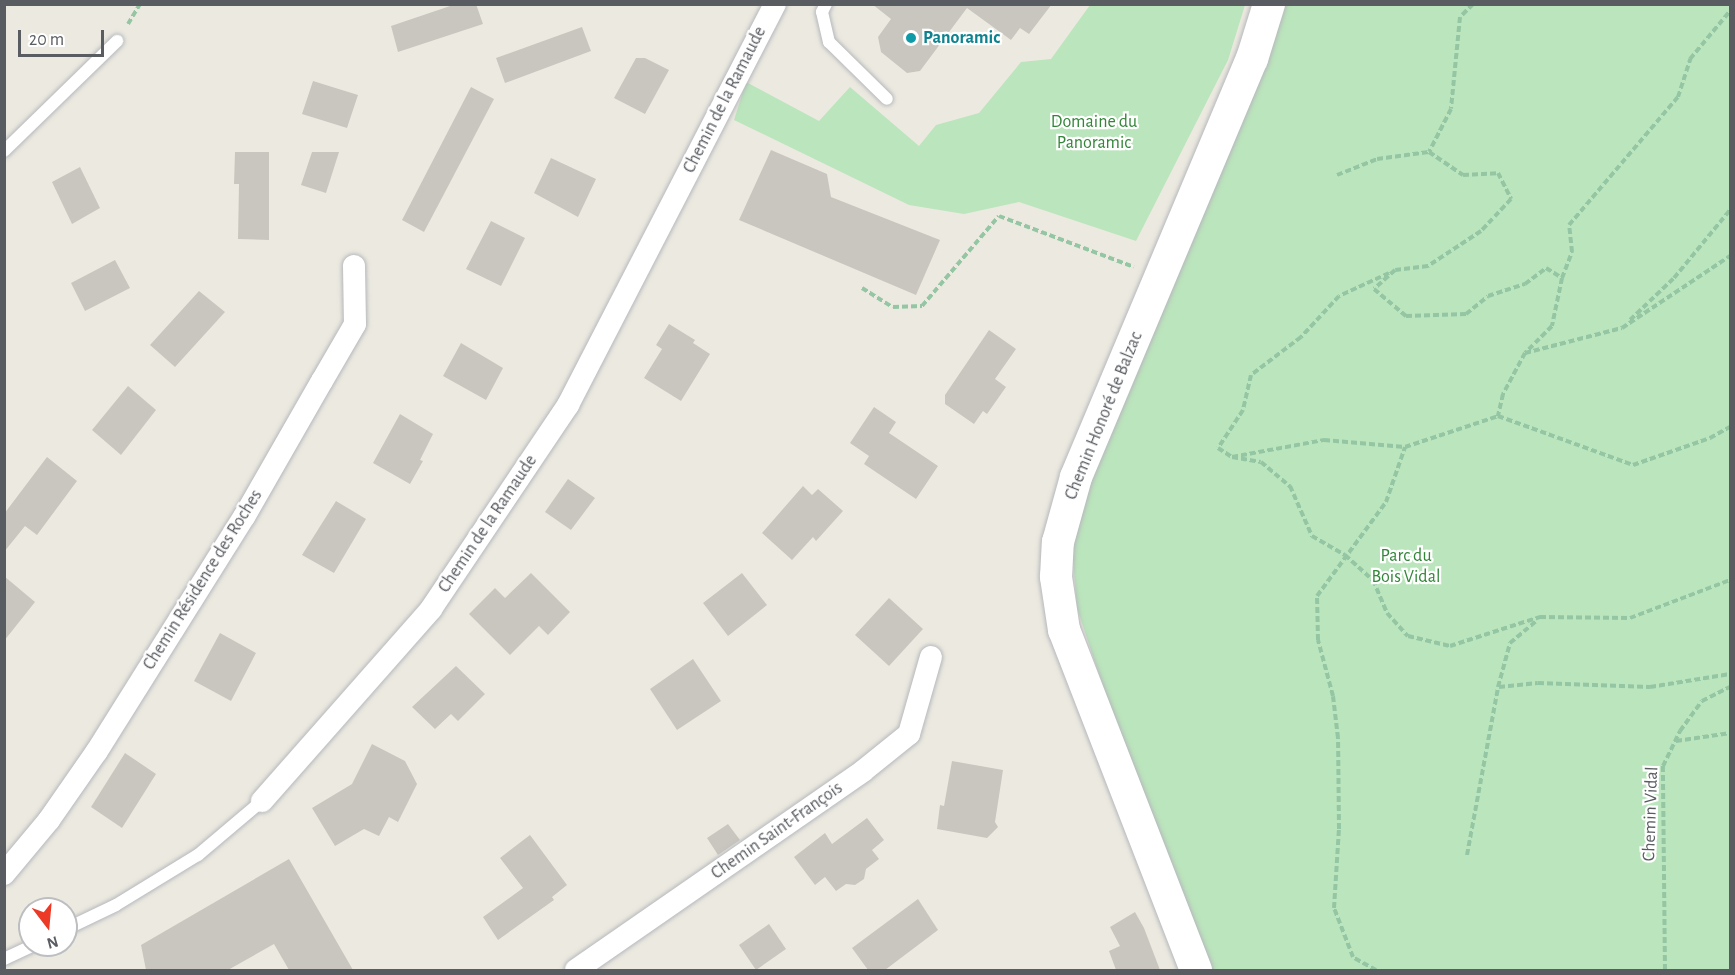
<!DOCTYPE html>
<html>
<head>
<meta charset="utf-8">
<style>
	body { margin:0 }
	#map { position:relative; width:1735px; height:975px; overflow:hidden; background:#eceae0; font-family:"Alegreya Sans",sans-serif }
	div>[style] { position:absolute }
	.green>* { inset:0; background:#bbe5bc }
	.building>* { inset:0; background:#c9c6bf }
	.path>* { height:4px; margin-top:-2px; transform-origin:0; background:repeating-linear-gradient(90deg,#94c6a3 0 6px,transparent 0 9px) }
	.roads { filter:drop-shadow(0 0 2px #b6b8bd) drop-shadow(0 0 2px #b6b8bd) }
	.lane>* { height:12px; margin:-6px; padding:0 6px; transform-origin:6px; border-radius:6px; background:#fff }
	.street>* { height:22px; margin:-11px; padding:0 11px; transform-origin:11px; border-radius:11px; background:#fff }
	.secondary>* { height:32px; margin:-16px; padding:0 16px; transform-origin:16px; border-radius:16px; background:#fff }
	.dots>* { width:16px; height:16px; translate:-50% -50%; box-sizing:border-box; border:3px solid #fff; border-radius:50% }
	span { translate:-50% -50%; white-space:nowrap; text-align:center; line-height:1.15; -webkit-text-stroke:4.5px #fff; paint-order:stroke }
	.culture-label { font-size:18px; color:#0d838f; font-weight:700 }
	.left { translate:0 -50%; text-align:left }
	.street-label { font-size:18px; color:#595c61 }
	.park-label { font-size:18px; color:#338639 }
	.frame { position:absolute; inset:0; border:6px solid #595c61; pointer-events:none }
	.north { position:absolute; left:18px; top:897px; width:60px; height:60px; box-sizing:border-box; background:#fff; border:2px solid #bdbec0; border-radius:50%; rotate:164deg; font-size:16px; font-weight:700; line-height:24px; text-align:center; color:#595c61 }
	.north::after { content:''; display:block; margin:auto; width:21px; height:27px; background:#ec3a27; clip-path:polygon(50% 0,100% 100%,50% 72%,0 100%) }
	.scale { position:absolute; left:18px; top:30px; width:86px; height:27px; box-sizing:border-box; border:3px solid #595c61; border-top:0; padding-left:8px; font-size:18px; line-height:21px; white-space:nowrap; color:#595c61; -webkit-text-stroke:4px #fff; paint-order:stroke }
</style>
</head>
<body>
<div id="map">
	<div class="green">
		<i style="clip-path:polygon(1090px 5px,1245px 5px,1228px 60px,1136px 241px,1019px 202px,964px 214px,909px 205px,734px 120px,746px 82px,819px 121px,850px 87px,919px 146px,936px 125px,979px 113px,1021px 62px,1051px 59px)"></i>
		<i style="clip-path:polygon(1283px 5px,1730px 5px,1730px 970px,1210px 970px,1125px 753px,1077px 608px,1072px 547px,1095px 470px)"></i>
	</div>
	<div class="building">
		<i style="clip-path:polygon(456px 4px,476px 4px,483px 24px,398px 52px,391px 26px)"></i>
		<i style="clip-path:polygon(872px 4px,1052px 4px,1029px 34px,1020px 28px,1011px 40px,967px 8px,920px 71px,907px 73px,881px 52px,878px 37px,891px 19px)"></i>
		<i style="clip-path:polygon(582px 27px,591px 51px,505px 83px,496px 58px)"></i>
		<i style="clip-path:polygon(636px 58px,645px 58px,669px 70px,645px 114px,614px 98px)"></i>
		<i style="clip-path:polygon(313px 81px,358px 95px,347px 128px,302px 114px)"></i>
		<i style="clip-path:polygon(471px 87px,494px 99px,424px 232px,402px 220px)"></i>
		<i style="clip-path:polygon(771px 150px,827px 174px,831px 197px,940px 240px,916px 295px,739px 220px)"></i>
		<i style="clip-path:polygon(235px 152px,269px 152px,269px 240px,238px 239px,239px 184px,234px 184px)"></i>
		<i style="clip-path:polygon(312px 152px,339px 152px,326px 193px,301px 185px)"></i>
		<i style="clip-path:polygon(551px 158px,596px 179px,578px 217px,534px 193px)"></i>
		<i style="clip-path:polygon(80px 167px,100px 208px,72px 224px,52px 182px)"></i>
		<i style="clip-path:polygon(491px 221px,525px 238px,501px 286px,466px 269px)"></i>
		<i style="clip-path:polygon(115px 260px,130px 288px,85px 311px,71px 283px)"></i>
		<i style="clip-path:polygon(199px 291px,225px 312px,175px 367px,150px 345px)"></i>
		<i style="clip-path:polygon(669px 324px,695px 340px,693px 343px,710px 354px,681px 401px,644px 378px,662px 349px,656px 345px)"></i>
		<i style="clip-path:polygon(989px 330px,1016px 349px,995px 379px,1006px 387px,987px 414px,983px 411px,974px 424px,945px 404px,945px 395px)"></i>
		<i style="clip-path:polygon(461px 343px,503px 368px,486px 400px,443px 376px)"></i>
		<i style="clip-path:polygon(128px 386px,156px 410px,121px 455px,92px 430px)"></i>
		<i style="clip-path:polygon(874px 407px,896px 422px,889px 433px,938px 466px,916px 499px,864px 464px,869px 456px,850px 443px)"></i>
		<i style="clip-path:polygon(400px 414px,433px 434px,420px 460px,423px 461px,410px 484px,373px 463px)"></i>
		<i style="clip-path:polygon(47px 457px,77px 481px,37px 535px,25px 526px,4px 552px,4px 514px)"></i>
		<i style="clip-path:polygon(568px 479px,595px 498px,571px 530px,545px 512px)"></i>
		<i style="clip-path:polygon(803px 486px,812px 495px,818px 489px,843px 511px,816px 541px,813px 537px,792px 560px,762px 533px)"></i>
		<i style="clip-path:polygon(336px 501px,366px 519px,334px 573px,302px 555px)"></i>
		<i style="clip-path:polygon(531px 573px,570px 612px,548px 635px,539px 626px,510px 655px,469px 614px,495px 588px,505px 598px)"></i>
		<i style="clip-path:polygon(742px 573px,767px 605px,728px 636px,703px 603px)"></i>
		<i style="clip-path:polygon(4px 576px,35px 602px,4px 641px)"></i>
		<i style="clip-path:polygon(889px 598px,923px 629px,889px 666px,855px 635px)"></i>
		<i style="clip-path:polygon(220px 633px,256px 653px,231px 701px,194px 681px)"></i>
		<i style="clip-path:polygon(693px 659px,721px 701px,677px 730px,650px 689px)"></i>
		<i style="clip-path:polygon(456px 666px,485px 694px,458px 721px,451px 714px,435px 729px,412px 707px)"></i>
		<i style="clip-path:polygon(372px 744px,405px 761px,417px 784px,398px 822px,389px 817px,379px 836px,364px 829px,335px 846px,312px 808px,352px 784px)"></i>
		<i style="clip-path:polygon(125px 753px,156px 774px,122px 828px,91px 807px)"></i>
		<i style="clip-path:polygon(952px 761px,1003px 770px,995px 822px,998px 827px,987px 838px,937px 829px,940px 805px,944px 806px)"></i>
		<i style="clip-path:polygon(867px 818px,884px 840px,872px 850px,879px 859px,866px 869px,864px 879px,855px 885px,846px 884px,836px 891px,825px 877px,815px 885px,794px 857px,825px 833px,832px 844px)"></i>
		<i style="clip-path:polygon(728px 824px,740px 840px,718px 855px,707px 838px)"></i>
		<i style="clip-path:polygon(530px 835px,567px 885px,552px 897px,554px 900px,498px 940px,483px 917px,523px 888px,500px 858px)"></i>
		<i style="clip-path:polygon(289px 859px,353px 970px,289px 970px,274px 944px,228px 970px,146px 970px,141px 945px)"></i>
		<i style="clip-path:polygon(918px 899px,938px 930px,885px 970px,868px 970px,852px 948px)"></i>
		<i style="clip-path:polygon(1135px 912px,1144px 928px,1160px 970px,1116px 970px,1109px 951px,1120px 946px,1110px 927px)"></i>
		<i style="clip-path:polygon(769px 924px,786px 949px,756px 970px,739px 945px)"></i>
	</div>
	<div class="path">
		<i style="left:1473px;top:4px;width:18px;rotate:135deg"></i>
		<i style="left:1460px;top:17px;width:92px;rotate:95.6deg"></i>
		<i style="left:1451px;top:109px;width:48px;rotate:117.1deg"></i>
		<i style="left:1429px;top:152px;width:41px;rotate:34.1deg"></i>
		<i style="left:1463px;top:175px;width:35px;rotate:-3deg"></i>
		<i style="left:1498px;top:173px;width:29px;rotate:63deg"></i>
		<i style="left:1511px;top:199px;width:44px;rotate:133.2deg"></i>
		<i style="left:1481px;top:231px;width:64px;rotate:146.6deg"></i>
		<i style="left:1428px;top:266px;width:33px;rotate:173deg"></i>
		<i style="left:1395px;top:270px;width:28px;rotate:138deg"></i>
		<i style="left:1374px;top:289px;width:42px;rotate:40.2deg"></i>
		<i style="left:1406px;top:316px;width:60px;rotate:-1.9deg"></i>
		<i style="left:1466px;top:314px;width:28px;rotate:-39deg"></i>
		<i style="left:1488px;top:296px;width:39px;rotate:-18deg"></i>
		<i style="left:1525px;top:284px;width:26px;rotate:-37deg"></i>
		<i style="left:1546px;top:268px;width:19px;rotate:32deg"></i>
		<i style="left:1562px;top:278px;width:49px;rotate:101.8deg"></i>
		<i style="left:1552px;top:326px;width:38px;rotate:135deg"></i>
		<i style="left:1525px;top:353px;width:47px;rotate:118.2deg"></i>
		<i style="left:1503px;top:394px;width:23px;rotate:103deg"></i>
		<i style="left:1498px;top:416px;width:144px;rotate:19.9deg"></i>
		<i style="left:1633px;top:465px;width:82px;rotate:-19.3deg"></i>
		<i style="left:1710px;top:438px;width:23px;rotate:-29deg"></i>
		<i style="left:128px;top:24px;width:23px;rotate:-59deg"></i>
		<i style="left:1337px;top:175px;width:43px;rotate:-21.8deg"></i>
		<i style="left:1377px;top:159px;width:52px;rotate:-7.7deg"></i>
		<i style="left:1389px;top:273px;width:55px;rotate:155.3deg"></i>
		<i style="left:1339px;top:296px;width:56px;rotate:132.8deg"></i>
		<i style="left:1301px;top:337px;width:63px;rotate:142.8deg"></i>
		<i style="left:1251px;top:375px;width:36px;rotate:103deg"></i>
		<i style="left:1243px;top:410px;width:45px;rotate:123.3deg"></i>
		<i style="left:1218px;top:448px;width:17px;rotate:33deg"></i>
		<i style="left:1232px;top:457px;width:94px;rotate:-10.5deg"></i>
		<i style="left:1324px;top:440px;width:81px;rotate:4.9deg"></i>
		<i style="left:1405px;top:447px;width:98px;rotate:-18.4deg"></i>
		<i style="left:1562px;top:278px;width:28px;rotate:-69deg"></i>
		<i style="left:1572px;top:252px;width:27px;rotate:-96deg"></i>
		<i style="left:1569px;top:225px;width:168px;rotate:-49.6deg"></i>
		<i style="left:1678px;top:97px;width:40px;rotate:-72deg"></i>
		<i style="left:1690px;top:59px;width:62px;rotate:-50.2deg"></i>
		<i style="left:862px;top:288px;width:36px;rotate:32deg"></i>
		<i style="left:893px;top:307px;width:29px;rotate:-2deg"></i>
		<i style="left:922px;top:306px;width:118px;rotate:-49.5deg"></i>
		<i style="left:999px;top:216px;width:144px;rotate:20.7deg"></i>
		<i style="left:1630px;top:320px;width:61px;rotate:-43.7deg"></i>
		<i style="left:1674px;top:278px;width:88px;rotate:-50.5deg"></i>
		<i style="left:1525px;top:353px;width:100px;rotate:-14.5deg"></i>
		<i style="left:1622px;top:328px;width:130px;rotate:-33.7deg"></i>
		<i style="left:1232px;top:457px;width:29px;rotate:10deg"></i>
		<i style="left:1261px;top:462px;width:38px;rotate:40deg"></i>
		<i style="left:1290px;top:486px;width:55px;rotate:66.3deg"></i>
		<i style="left:1312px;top:536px;width:38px;rotate:30deg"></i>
		<i style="left:1345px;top:555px;width:38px;rotate:42deg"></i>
		<i style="left:1373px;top:580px;width:36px;rotate:67deg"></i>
		<i style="left:1387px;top:613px;width:31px;rotate:48deg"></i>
		<i style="left:1408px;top:636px;width:43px;rotate:13.4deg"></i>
		<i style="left:1450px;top:646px;width:95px;rotate:-17.9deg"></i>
		<i style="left:1540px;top:617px;width:90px;rotate:0.6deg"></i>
		<i style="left:1630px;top:618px;width:107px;rotate:-20.8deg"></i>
		<i style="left:1499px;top:687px;width:39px;rotate:-6deg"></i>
		<i style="left:1538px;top:683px;width:112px;rotate:2deg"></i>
		<i style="left:1650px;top:687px;width:81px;rotate:-9.2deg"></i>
		<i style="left:1676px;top:741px;width:55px;rotate:-8.4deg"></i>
		<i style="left:1467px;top:855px;width:171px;rotate:-79.5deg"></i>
		<i style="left:1498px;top:687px;width:46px;rotate:-74.7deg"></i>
		<i style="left:1510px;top:643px;width:35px;rotate:-40deg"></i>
		<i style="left:1376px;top:970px;width:26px;rotate:-151deg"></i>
		<i style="left:1353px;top:957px;width:53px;rotate:-111.2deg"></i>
		<i style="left:1334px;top:908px;width:79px;rotate:-86.4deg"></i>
		<i style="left:1339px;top:829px;width:91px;rotate:-90.6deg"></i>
		<i style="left:1338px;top:738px;width:42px;rotate:-96.8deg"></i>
		<i style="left:1333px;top:696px;width:58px;rotate:-105deg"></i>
		<i style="left:1318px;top:640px;width:44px;rotate:-91.3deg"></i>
		<i style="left:1317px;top:596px;width:117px;rotate:-53.7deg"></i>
		<i style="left:1386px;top:502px;width:58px;rotate:-70.9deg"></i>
		<i style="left:1665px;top:970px;width:204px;rotate:-90.6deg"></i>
		<i style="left:1663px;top:766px;width:39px;rotate:-64deg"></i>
		<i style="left:1680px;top:731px;width:37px;rotate:-54deg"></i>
		<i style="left:1702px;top:701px;width:31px;rotate:-27deg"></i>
	</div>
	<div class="roads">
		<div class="lane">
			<i style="left:826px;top:4px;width:9px;rotate:117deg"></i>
			<i style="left:822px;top:12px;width:31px;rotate:77deg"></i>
			<i style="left:829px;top:42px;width:81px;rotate:44.5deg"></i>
			<i style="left:4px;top:151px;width:158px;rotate:-44.2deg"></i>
			<i style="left:66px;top:929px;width:55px;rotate:-25.6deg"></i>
			<i style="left:116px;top:905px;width:96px;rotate:-31.4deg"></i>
			<i style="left:198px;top:855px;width:84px;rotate:-40.2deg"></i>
			<i style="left:4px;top:959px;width:33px;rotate:-25deg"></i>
		</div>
		<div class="street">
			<i style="left:262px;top:801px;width:256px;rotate:-48.6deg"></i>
			<i style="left:431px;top:609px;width:246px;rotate:-56.1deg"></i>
			<i style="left:568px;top:405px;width:451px;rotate:-62.7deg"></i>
			<i style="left:4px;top:874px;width:70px;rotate:-50.2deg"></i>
			<i style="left:49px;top:820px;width:84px;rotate:-55.2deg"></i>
			<i style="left:97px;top:751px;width:276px;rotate:-57.9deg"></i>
			<i style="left:244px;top:517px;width:157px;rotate:-60.2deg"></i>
			<i style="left:322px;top:381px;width:66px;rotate:-59.9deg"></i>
			<i style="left:355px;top:324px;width:58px;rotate:-91deg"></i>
			<i style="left:576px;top:970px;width:349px;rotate:-34.7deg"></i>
			<i style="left:863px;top:771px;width:59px;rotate:-38.8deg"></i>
			<i style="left:909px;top:734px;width:80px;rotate:-74.1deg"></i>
		</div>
		<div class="secondary">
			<i style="left:1196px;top:970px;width:365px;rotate:-111.2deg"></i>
			<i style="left:1064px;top:630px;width:54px;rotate:-98.6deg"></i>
			<i style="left:1056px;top:577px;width:35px;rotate:-87deg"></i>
			<i style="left:1058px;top:542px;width:67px;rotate:-74.5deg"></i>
			<i style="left:1076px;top:477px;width:454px;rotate:-67.2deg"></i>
			<i style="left:1252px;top:59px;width:58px;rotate:-72.8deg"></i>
		</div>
	</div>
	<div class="dots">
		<i style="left:911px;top:38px;background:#0f9aa8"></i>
	</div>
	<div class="culture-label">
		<span class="left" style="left:923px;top:38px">Panoramic</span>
	</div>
	<div class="street-label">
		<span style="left:725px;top:100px;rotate:-63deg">Chemin de la Ramaude</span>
		<span style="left:1104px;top:416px;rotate:-68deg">Chemin Honoré de Balzac</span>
		<span style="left:488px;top:524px;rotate:-56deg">Chemin de la Ramaude</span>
		<span style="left:203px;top:580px;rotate:-58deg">Chemin Résidence des Roches</span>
		<span style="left:1651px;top:814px;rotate:-88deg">Chemin Vidal</span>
		<span style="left:777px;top:831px;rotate:-35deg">Chemin Saint-François</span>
	</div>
	<div class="park-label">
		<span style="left:1094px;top:133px">Domaine du<br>Panoramic</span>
		<span style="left:1406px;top:567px">Parc du<br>Bois Vidal</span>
	</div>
	<div class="frame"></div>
	<div class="north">N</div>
	<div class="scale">20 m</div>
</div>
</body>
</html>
